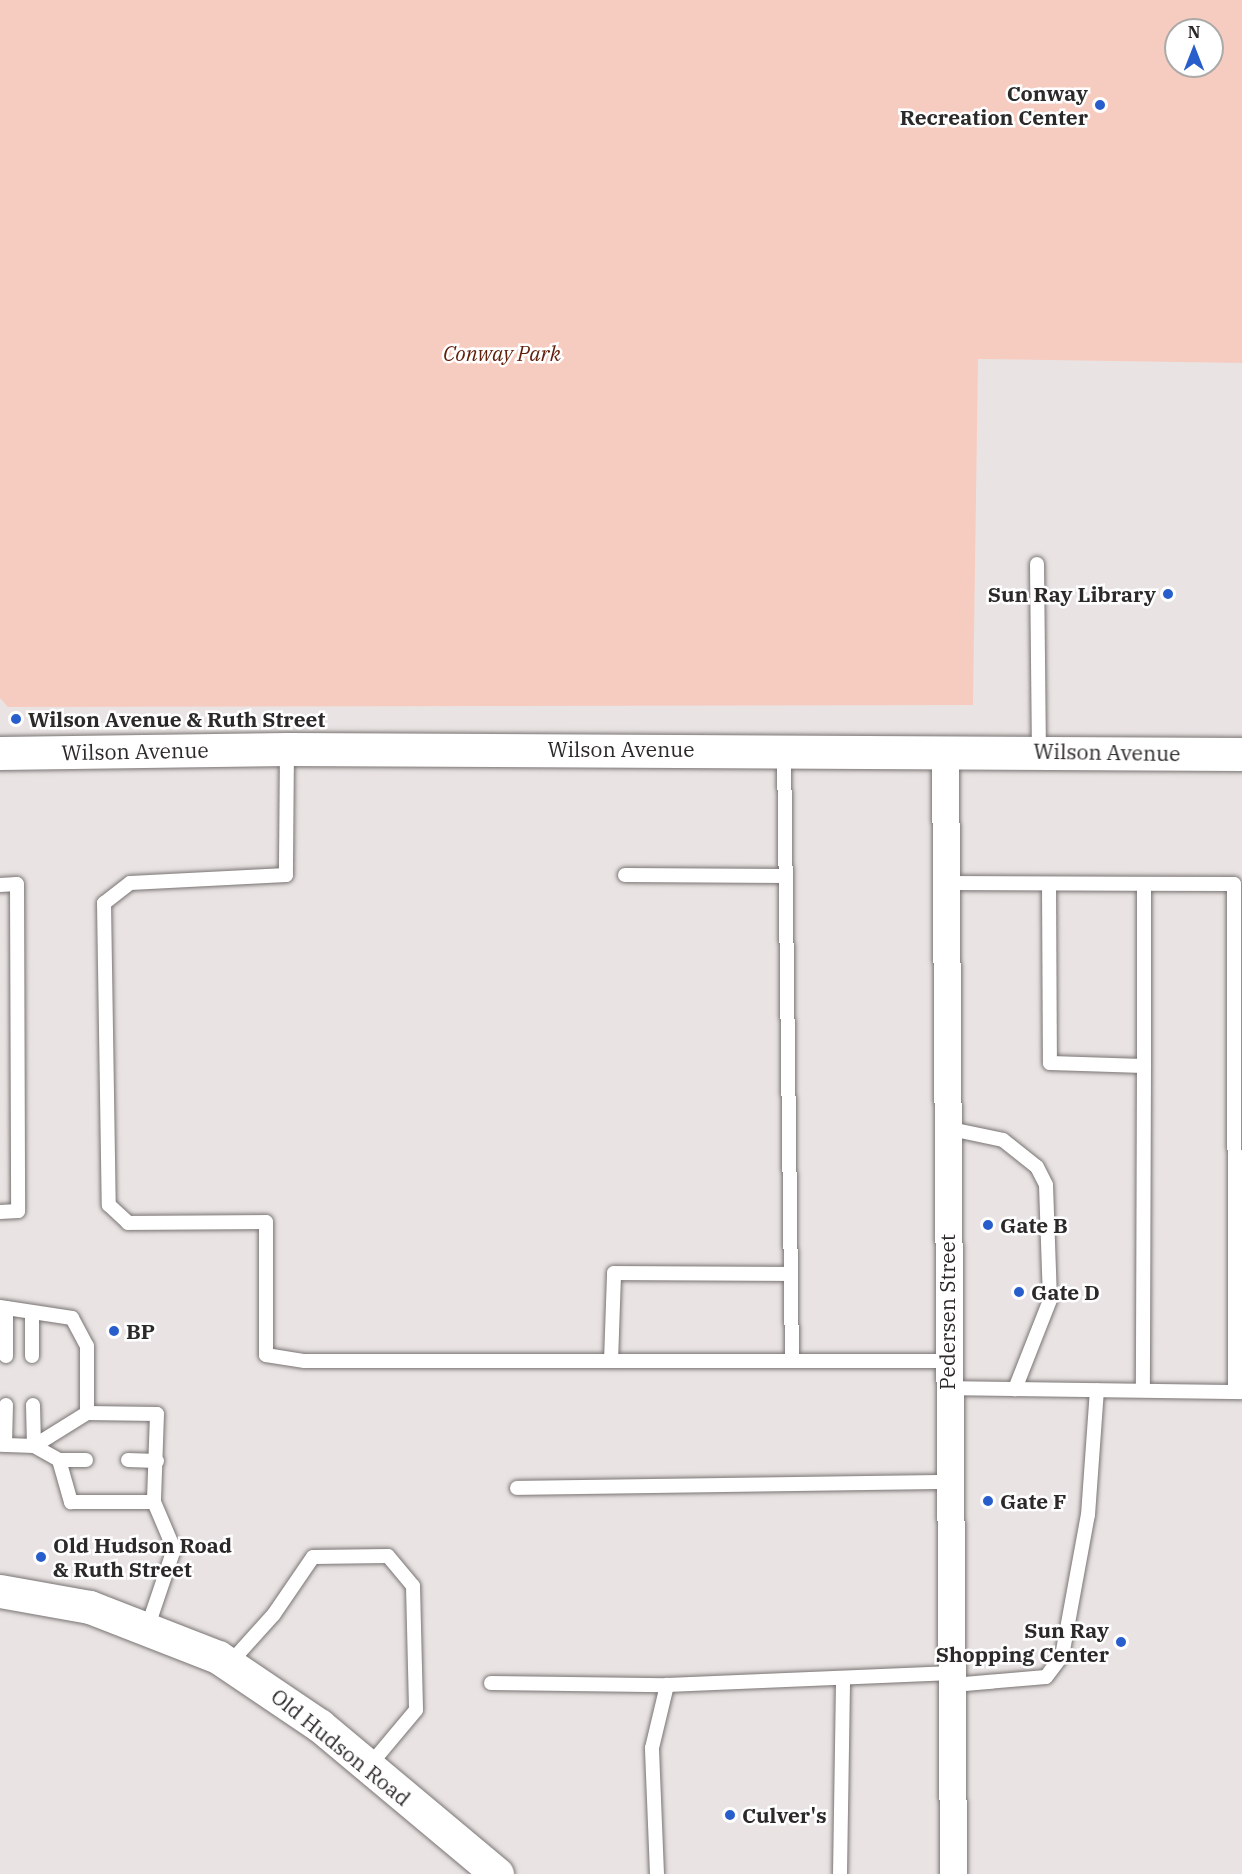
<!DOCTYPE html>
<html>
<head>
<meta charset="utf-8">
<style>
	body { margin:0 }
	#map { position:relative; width:1242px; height:1874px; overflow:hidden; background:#e9e4e3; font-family:"IBM Plex Serif",serif }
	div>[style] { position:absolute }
	.green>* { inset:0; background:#f7ccc0 }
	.roads { filter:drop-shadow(0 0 2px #797473) drop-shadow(0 0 2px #797473) }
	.lane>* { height:14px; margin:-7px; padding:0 7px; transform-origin:7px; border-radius:7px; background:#fff }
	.street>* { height:27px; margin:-13.5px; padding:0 13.5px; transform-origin:13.5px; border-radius:13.5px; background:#fff }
	.secondary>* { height:33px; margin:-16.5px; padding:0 16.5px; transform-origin:16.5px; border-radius:16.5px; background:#fff }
	.dots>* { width:16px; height:16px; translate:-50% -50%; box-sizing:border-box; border:3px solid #fff; border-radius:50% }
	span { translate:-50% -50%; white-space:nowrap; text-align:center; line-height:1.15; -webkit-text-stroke:5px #fff; paint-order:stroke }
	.poi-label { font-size:21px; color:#2c2a29; font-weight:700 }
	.right { translate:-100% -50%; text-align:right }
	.left { translate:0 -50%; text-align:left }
	.park-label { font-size:21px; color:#611e09; font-style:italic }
	.street-label { font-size:21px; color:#2c2a29 }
	.north { position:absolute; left:1164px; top:18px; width:60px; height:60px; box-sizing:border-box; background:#fff; border:2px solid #abaaa9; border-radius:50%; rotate:0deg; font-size:16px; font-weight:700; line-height:24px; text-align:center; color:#2c2a29 }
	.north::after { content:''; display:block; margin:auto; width:21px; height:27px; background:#285ecc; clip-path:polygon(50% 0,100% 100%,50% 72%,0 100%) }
</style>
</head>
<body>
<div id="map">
	<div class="green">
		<i style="clip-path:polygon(evenodd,0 0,1242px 0,1242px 363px,978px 359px,973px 705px,8px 707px,0 698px,0 0,1176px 30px,1212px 30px,1212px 66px,1176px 66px,1176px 30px)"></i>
	</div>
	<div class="roads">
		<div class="lane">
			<i style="left:1037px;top:564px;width:187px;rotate:89.4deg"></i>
			<i style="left:287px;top:749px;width:126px;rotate:90.5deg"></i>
			<i style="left:286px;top:875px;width:156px;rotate:177.1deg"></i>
			<i style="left:130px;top:883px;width:33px;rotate:142deg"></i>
			<i style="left:104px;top:903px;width:302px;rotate:89.1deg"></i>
			<i style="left:109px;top:1205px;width:26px;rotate:43deg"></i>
			<i style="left:128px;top:1223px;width:138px;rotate:-0.4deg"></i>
			<i style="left:266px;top:1222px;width:133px;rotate:90deg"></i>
			<i style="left:266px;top:1355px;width:39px;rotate:9deg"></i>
			<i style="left:305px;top:1361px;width:642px"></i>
			<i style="left:784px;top:751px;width:610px;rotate:89.25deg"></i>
			<i style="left:625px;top:875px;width:160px;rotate:0.4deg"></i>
			<i style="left:947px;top:883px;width:287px;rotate:0.2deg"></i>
			<i style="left:1234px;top:884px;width:508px;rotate:89.89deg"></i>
			<i style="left:1049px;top:884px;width:179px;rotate:89.7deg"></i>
			<i style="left:1050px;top:1063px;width:94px;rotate:1.8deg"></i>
			<i style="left:1144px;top:1066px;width:324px;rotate:90.2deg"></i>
			<i style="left:1144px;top:884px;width:182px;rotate:90deg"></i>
			<i style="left:0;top:885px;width:17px;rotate:-3deg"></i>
			<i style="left:17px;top:884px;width:327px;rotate:89.8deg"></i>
			<i style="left:18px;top:1211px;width:18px;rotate:177deg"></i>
			<i style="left:946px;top:1128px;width:58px;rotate:11.9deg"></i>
			<i style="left:1003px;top:1140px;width:43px;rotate:38.5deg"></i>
			<i style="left:1037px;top:1167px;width:20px;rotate:63deg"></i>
			<i style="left:1046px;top:1185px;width:115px;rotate:88deg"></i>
			<i style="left:1050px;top:1300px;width:96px;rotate:111.5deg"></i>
			<i style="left:0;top:1307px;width:73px;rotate:8.7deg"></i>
			<i style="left:72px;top:1318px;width:32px;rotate:62deg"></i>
			<i style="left:87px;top:1346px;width:67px;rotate:90deg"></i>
			<i style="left:87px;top:1413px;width:62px;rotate:148.1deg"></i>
			<i style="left:34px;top:1446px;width:34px;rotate:-178deg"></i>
			<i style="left:6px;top:1308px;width:48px;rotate:90deg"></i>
			<i style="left:32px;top:1356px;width:44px;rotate:-90deg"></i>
			<i style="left:611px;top:1361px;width:88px;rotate:-88deg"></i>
			<i style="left:614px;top:1273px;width:177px;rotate:0.3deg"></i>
			<i style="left:947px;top:1388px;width:295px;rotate:0.8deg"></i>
			<i style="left:33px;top:1405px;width:41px;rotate:88.6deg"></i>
			<i style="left:34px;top:1446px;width:29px;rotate:29deg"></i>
			<i style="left:59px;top:1460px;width:44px;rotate:74.1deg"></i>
			<i style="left:71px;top:1502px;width:83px"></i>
			<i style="left:87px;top:1413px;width:70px;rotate:0.8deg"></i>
			<i style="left:157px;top:1414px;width:88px;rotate:92deg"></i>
			<i style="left:154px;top:1502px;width:51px;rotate:66.9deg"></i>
			<i style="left:174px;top:1549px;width:81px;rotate:108.7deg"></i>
			<i style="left:5px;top:1445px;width:40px;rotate:-88.6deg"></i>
			<i style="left:59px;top:1460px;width:27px"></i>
			<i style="left:128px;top:1460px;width:29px;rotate:2deg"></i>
			<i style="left:517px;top:1488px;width:432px;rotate:-0.8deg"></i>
			<i style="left:229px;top:1664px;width:67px;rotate:-48deg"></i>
			<i style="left:274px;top:1614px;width:69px;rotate:-55.6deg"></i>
			<i style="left:313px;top:1557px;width:75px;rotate:-0.8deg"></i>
			<i style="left:388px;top:1556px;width:39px;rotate:50deg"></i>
			<i style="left:413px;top:1586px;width:124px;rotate:88.6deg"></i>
			<i style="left:416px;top:1710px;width:73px;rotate:130deg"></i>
			<i style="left:491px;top:1683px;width:176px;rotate:0.7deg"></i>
			<i style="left:667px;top:1685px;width:286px;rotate:-2.4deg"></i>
			<i style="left:953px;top:1685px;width:93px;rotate:-4.9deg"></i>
			<i style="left:1046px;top:1677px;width:26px;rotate:-53deg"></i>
			<i style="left:1062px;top:1656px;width:143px;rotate:-79.6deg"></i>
			<i style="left:1088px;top:1515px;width:125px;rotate:-85.9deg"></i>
			<i style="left:657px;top:1874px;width:126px;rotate:-92.3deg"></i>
			<i style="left:652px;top:1748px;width:65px;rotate:-76.6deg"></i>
			<i style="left:840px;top:1874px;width:196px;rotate:-89.1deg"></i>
		</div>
		<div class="street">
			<i style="left:945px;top:750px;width:1124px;rotate:89.59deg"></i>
		</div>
		<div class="secondary">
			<i style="left:0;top:753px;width:287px;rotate:-0.8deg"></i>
			<i style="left:287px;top:749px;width:955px;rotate:0.3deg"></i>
			<i style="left:0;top:1591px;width:91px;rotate:10.1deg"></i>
			<i style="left:90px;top:1607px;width:137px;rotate:21.3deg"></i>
			<i style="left:218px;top:1657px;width:122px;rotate:34deg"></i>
			<i style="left:319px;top:1725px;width:232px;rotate:39.9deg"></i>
		</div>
	</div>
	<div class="dots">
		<i style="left:1100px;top:105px;background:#285ecc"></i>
		<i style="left:1168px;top:594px;background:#285ecc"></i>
		<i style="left:16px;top:719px;background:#285ecc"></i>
		<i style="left:988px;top:1225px;background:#285ecc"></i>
		<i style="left:1019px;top:1292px;background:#285ecc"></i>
		<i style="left:114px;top:1331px;background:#285ecc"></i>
		<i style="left:988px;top:1501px;background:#285ecc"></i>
		<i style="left:41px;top:1557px;background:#285ecc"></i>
		<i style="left:1121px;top:1642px;background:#285ecc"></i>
		<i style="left:730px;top:1815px;background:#285ecc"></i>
	</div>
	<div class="poi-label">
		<span class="right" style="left:1088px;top:105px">Conway<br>Recreation Center</span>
		<span class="right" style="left:1156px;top:594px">Sun Ray Library</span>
		<span class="left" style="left:28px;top:719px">Wilson Avenue &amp; Ruth Street</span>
		<span class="left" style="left:1000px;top:1225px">Gate B</span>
		<span class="left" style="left:1031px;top:1292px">Gate D</span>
		<span class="left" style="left:126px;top:1331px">BP</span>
		<span class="left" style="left:1000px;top:1501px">Gate F</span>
		<span class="left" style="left:53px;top:1557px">Old Hudson Road<br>&amp; Ruth Street</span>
		<span class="right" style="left:1109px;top:1642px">Sun Ray<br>Shopping Center</span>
		<span class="left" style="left:742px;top:1815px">Culver's</span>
	</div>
	<div class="park-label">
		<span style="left:502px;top:353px">Conway Park</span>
	</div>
	<div class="street-label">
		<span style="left:621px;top:749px">Wilson Avenue</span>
		<span style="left:135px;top:751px;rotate:-1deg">Wilson Avenue</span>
		<span style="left:1107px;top:752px;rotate:1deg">Wilson Avenue</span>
		<span style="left:947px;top:1312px;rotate:-90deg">Pedersen Street</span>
		<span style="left:341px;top:1747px;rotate:39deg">Old Hudson Road</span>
	</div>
	<div class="north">N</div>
</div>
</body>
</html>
